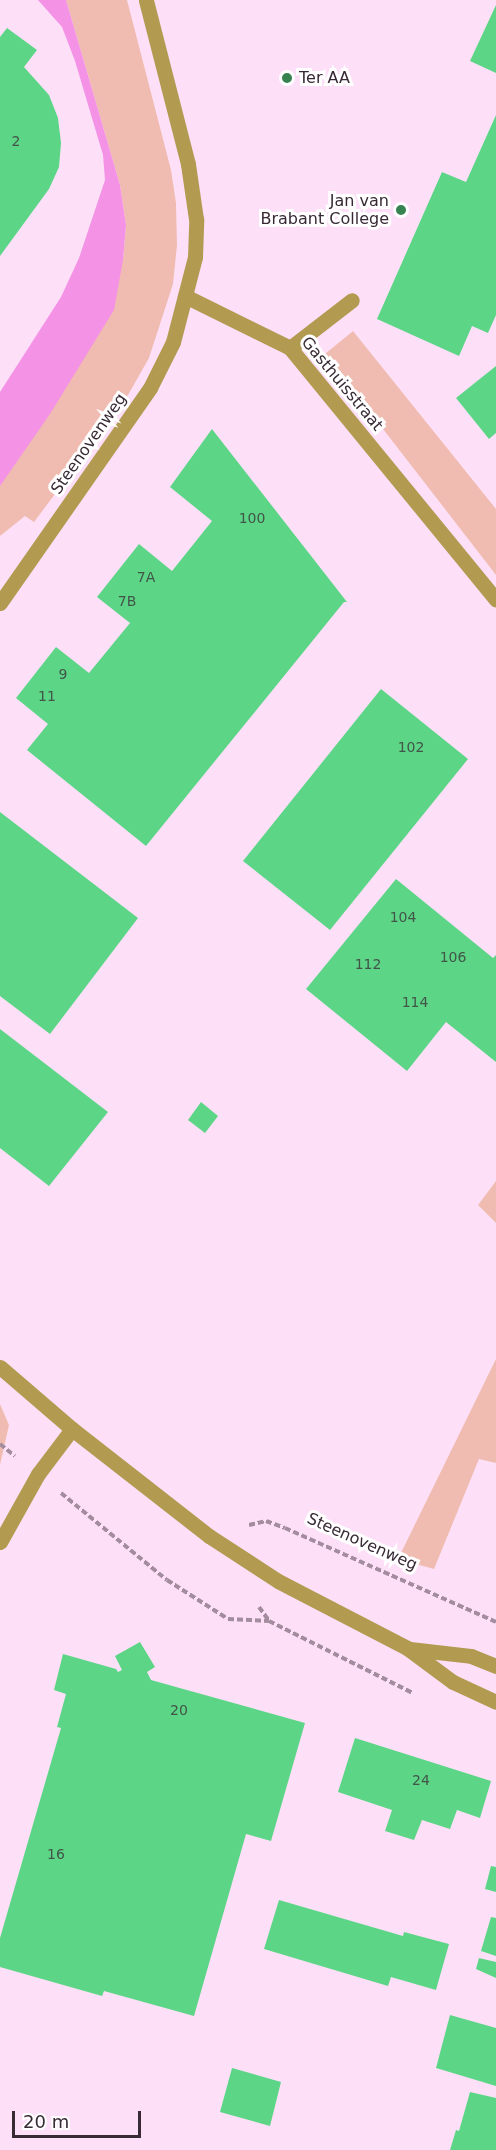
<!DOCTYPE html>
<html>
<head>
<meta charset="utf-8">
<style>
	body { margin:0 }
	#map { position:relative; width:496px; height:2150px; overflow:hidden; background:#fde0f8; font-family:"DejaVu Sans",sans-serif }
	div>[style] { position:absolute }
	.green>* { inset:0; background:#f0bcb1 }
	.water>* { inset:0; background:#f492e6 }
	.building>* { inset:0; background:#5dd586 }
	.path>* { height:4px; margin-top:-2px; transform-origin:0; background:repeating-linear-gradient(90deg,#a38c9e 0 6px,transparent 0 9px) }
	.minor>* { height:15px; margin:-7.5px; padding:0 7.5px; transform-origin:7.5px; border-radius:7.5px; background:#b29b51 }
	.dots>* { width:16px; height:16px; translate:-50% -50%; box-sizing:border-box; border:3px solid #fff; border-radius:50% }
	span { translate:-50% -50%; white-space:nowrap; text-align:center; line-height:1.15; -webkit-text-stroke:6px #fff; paint-order:stroke }
	.number-label { font-size:14px; color:#415549 }
	.number-label span { -webkit-text-stroke-width:0 }
	.poi-label { font-size:16px; color:#382a35 }
	.left { translate:0 -50%; text-align:left }
	.right { translate:-100% -50%; text-align:right }
	.street-label { font-size:16px; color:#382a35 }
	.scale { position:absolute; left:12px; top:2111px; width:129px; height:27px; box-sizing:border-box; border:3px solid #382a35; border-top:0; padding-left:8px; font-size:18px; line-height:21px; white-space:nowrap; color:#382a35; -webkit-text-stroke:4px #fff; paint-order:stroke }
</style>
</head>
<body>
<div id="map">
	<div class="green">
		<i style="clip-path:polygon(66px 0,127px 0,171px 170px,176px 203px,177px 245px,173px 284px,149px 358px,124px 402px,34px 522px,25px 516px,0 536px,0 486px,123px 260px,126px 225px,120px 185px)"></i>
		<i style="clip-path:polygon(353px 331px,496px 509px,496px 575px,325px 354px)"></i>
		<i style="clip-path:polygon(496px 1181px,496px 1223px,478px 1205px)"></i>
		<i style="clip-path:polygon(496px 1359px,496px 1463px,479px 1459px,434px 1569px,398px 1559px)"></i>
		<i style="clip-path:polygon(0 1404px,9px 1425px,0 1465px)"></i>
	</div>
	<div class="water">
		<i style="clip-path:polygon(38px 0,66px 0,120px 185px,126px 225px,123px 260px,114px 310px,50px 414px,0 486px,0 392px,61px 297px,79px 258px,105px 180px,103px 155px,75px 61px,62px 27px)"></i>
	</div>
	<div class="building">
		<i style="clip-path:polygon(496px 5px,496px 73px,470px 61px)"></i>
		<i style="clip-path:polygon(7px 28px,37px 50px,24px 67px,49px 95px,58px 118px,61px 143px,59px 167px,49px 189px,0 256px,0 37px)"></i>
		<i style="clip-path:polygon(496px 115px,496px 315px,488px 333px,472px 326px,459px 356px,377px 319px,442px 172px,466px 182px)"></i>
		<i style="clip-path:polygon(496px 366px,496px 433px,489px 439px,456px 398px)"></i>
		<i style="clip-path:polygon(212px 429px,347px 602px,344px 602px,146px 846px,27px 750px,48px 724px,16px 698px,56px 647px,89px 673px,130px 623px,97px 597px,139px 544px,172px 571px,212px 521px,170px 487px)"></i>
		<i style="clip-path:polygon(381px 689px,468px 759px,330px 930px,243px 861px)"></i>
		<i style="clip-path:polygon(0 812px,138px 918px,50px 1034px,0 996px)"></i>
		<i style="clip-path:polygon(396px 879px,493px 958px,496px 955px,496px 1062px,446px 1022px,407px 1071px,306px 989px)"></i>
		<i style="clip-path:polygon(0 1029px,108px 1112px,49px 1186px,0 1148px)"></i>
		<i style="clip-path:polygon(201px 1102px,218px 1116px,205px 1133px,188px 1120px)"></i>
		<i style="clip-path:polygon(140px 1642px,155px 1667px,147px 1672px,151px 1680px,305px 1723px,271px 1841px,246px 1834px,194px 2016px,104px 1991px,102px 1996px,0 1967px,0 1938px,61px 1728px,57px 1727px,66px 1694px,54px 1690px,63px 1654px,116px 1669px,118px 1672px,122px 1670px,115px 1656px)"></i>
		<i style="clip-path:polygon(355px 1738px,491px 1781px,480px 1818px,457px 1810px,450px 1829px,422px 1820px,414px 1840px,385px 1831px,392px 1810px,338px 1792px)"></i>
		<i style="clip-path:polygon(491px 1866px,496px 1867px,496px 1892px,485px 1889px)"></i>
		<i style="clip-path:polygon(279px 1900px,403px 1936px,404px 1932px,449px 1944px,436px 1990px,391px 1977px,388px 1986px,264px 1949px)"></i>
		<i style="clip-path:polygon(491px 1917px,496px 1918px,496px 1956px,481px 1951px)"></i>
		<i style="clip-path:polygon(479px 1958px,496px 1962px,496px 1978px,476px 1969px)"></i>
		<i style="clip-path:polygon(450px 2015px,496px 2028px,496px 2086px,436px 2068px)"></i>
		<i style="clip-path:polygon(232px 2068px,281px 2082px,270px 2126px,220px 2112px)"></i>
		<i style="clip-path:polygon(470px 2092px,496px 2098px,496px 2150px,450px 2150px,456px 2130px,459px 2131px)"></i>
	</div>
	<div class="path">
		<i style="left:0;top:1444px;width:19px;rotate:39deg"></i>
		<i style="left:61px;top:1493px;width:137px;rotate:39.4deg"></i>
		<i style="left:167px;top:1580px;width:72px;rotate:32.6deg"></i>
		<i style="left:228px;top:1619px;width:41px;rotate:2.8deg"></i>
		<i style="left:249px;top:1525px;width:17px;rotate:-13deg"></i>
		<i style="left:266px;top:1521px;width:20px;rotate:20deg"></i>
		<i style="left:285px;top:1528px;width:231px;rotate:24deg"></i>
		<i style="left:259px;top:1607px;width:17px;rotate:54deg"></i>
		<i style="left:269px;top:1621px;width:161px;rotate:26.6deg"></i>
	</div>
	<div class="minor">
		<i style="left:185px;top:296px;width:117px;rotate:26.3deg"></i>
		<i style="left:290px;top:348px;width:325px;rotate:50.7deg"></i>
		<i style="left:290px;top:348px;width:78px;rotate:-37.7deg"></i>
		<i style="left:0;top:603px;width:262px;rotate:-55.1deg"></i>
		<i style="left:150px;top:388px;width:51px;rotate:-63.4deg"></i>
		<i style="left:173px;top:342px;width:88px;rotate:-75.5deg"></i>
		<i style="left:195px;top:257px;width:38px;rotate:-88deg"></i>
		<i style="left:196px;top:219px;width:56px;rotate:-98.3deg"></i>
		<i style="left:188px;top:164px;width:169px;rotate:-104.4deg"></i>
		<i style="left:0;top:1367px;width:95px;rotate:40.7deg"></i>
		<i style="left:72px;top:1429px;width:174px;rotate:38deg"></i>
		<i style="left:209px;top:1536px;width:82px;rotate:33.1deg"></i>
		<i style="left:278px;top:1581px;width:145px;rotate:27.4deg"></i>
		<i style="left:407px;top:1648px;width:57px;rotate:36.5deg"></i>
		<i style="left:453px;top:1682px;width:47px;rotate:24.9deg"></i>
		<i style="left:0;top:1542px;width:78px;rotate:-60.8deg"></i>
		<i style="left:38px;top:1474px;width:56px;rotate:-52.9deg"></i>
		<i style="left:410px;top:1649px;width:61px;rotate:6.5deg"></i>
		<i style="left:471px;top:1656px;width:27px;rotate:22deg"></i>
	</div>
	<div class="dots">
		<i style="left:287px;top:78px;background:#368250"></i>
		<i style="left:401px;top:210px;background:#368250"></i>
	</div>
	<div class="number-label">
		<span style="left:16px;top:141px">2</span>
		<span style="left:252px;top:518px">100</span>
		<span style="left:146px;top:577px">7A</span>
		<span style="left:127px;top:601px">7B</span>
		<span style="left:63px;top:674px">9</span>
		<span style="left:47px;top:696px">11</span>
		<span style="left:411px;top:747px">102</span>
		<span style="left:403px;top:917px">104</span>
		<span style="left:453px;top:957px">106</span>
		<span style="left:368px;top:964px">112</span>
		<span style="left:415px;top:1002px">114</span>
		<span style="left:179px;top:1710px">20</span>
		<span style="left:421px;top:1780px">24</span>
		<span style="left:56px;top:1854px">16</span>
	</div>
	<div class="poi-label">
		<span class="left" style="left:299px;top:78px">Ter AA</span>
		<span class="right" style="left:389px;top:210px">Jan van<br>Brabant College</span>
	</div>
	<div class="street-label">
		<span style="left:342px;top:384px;rotate:50deg">Gasthuisstraat</span>
		<span style="left:89px;top:444px;rotate:-55deg">Steenovenweg</span>
		<span style="left:362px;top:1542px;rotate:24deg">Steenovenweg</span>
	</div>
	<div class="scale">20 m</div>
</div>
</body>
</html>
